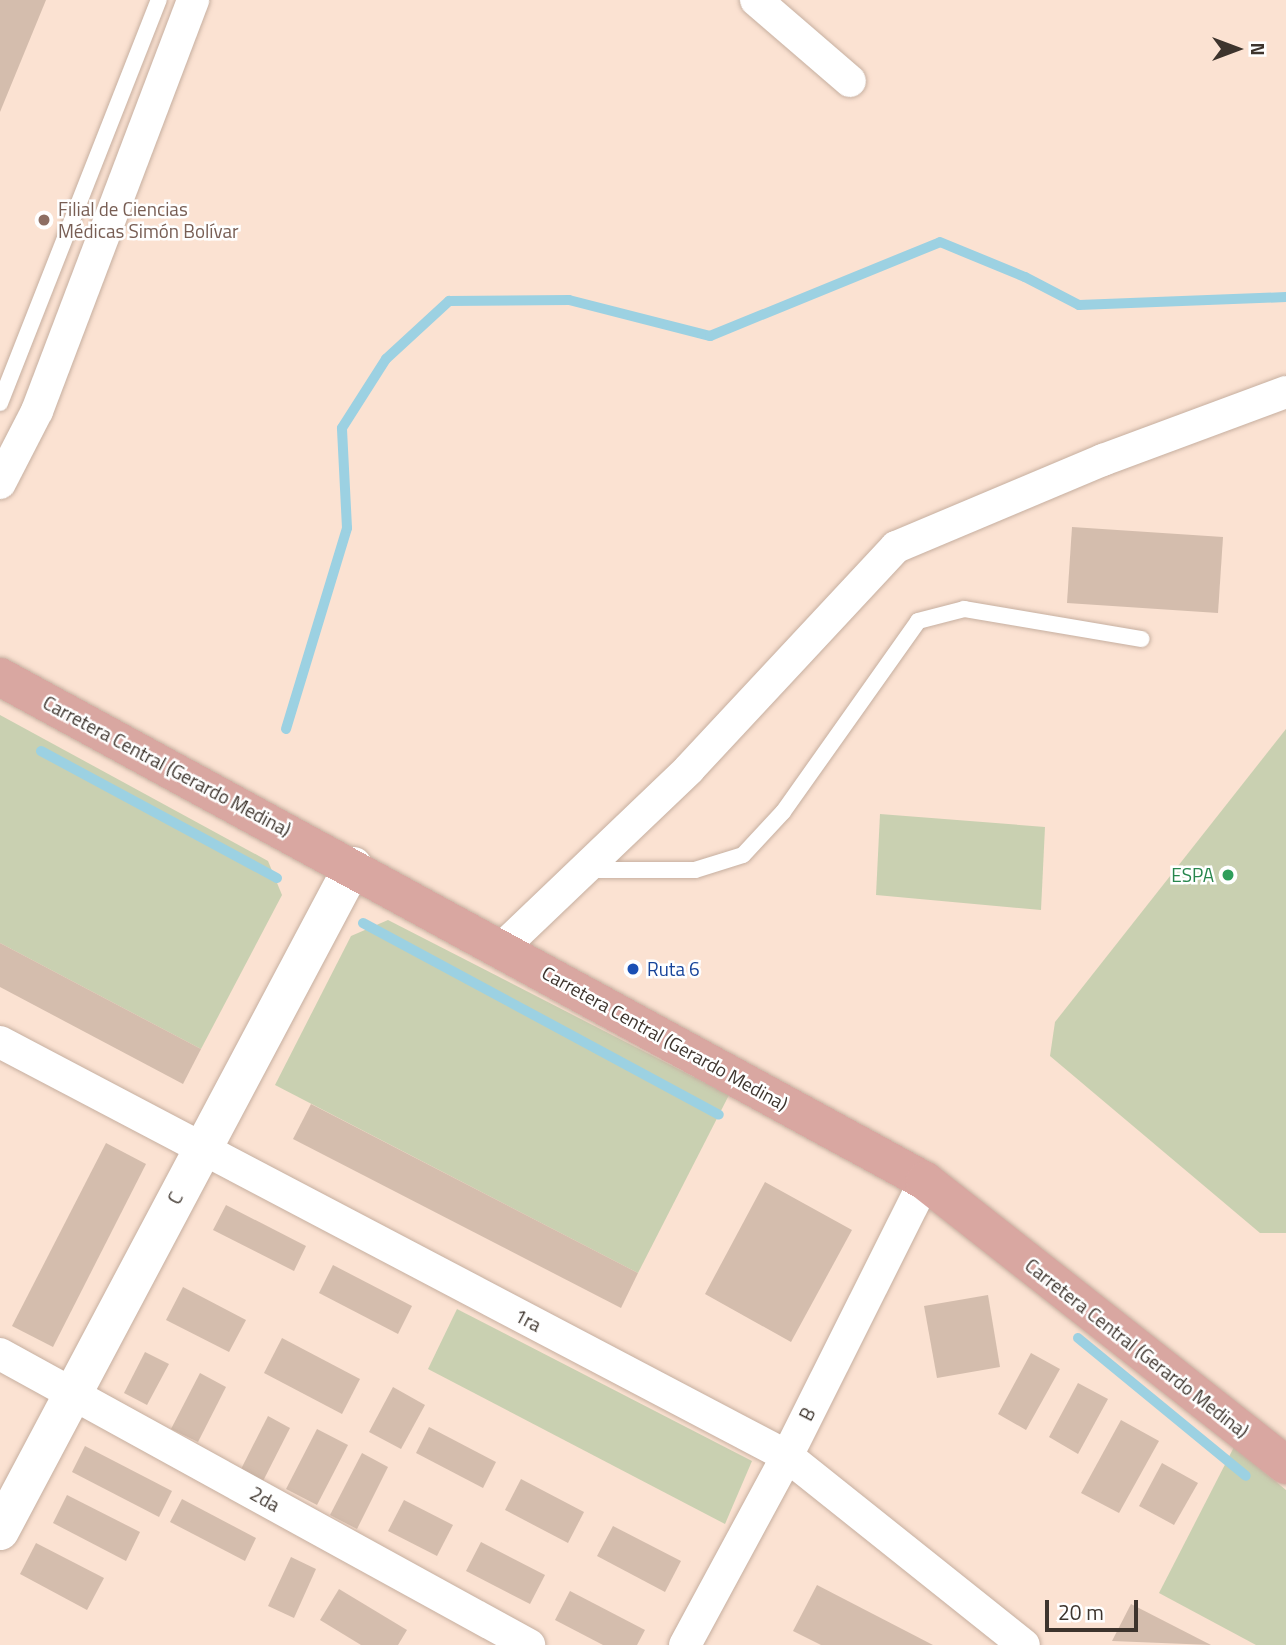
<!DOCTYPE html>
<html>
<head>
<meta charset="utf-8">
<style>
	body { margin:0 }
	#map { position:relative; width:1286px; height:1645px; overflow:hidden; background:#fbe2d2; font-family:"Titillium Web",sans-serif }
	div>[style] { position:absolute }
	.green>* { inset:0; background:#c9d0b1 }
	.stream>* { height:10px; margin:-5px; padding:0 5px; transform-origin:5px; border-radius:5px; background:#9cd1e2 }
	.building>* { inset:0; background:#d4bdad }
	.roads { filter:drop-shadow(0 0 2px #c6afa0) drop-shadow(0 0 2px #c6afa0) }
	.lane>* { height:16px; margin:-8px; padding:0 8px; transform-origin:8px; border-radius:8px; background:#fff }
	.street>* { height:32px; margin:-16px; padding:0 16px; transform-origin:16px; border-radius:16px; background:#fff }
	.secondary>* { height:38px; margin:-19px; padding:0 19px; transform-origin:19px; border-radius:19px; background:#fff }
	.primary>* { height:38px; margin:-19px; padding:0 19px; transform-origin:19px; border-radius:19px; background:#d9a7a1 }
	.dots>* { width:19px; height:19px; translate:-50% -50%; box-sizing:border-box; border:4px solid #fff; border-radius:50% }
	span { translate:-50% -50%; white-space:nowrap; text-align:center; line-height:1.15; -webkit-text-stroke:5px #fff; paint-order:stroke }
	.education-label { font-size:19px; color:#785e54 }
	.left { translate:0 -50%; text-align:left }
	.street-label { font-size:19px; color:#3d342d }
	.leisure-label { font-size:19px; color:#27864d }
	.right { translate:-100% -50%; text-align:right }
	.transit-label { font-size:19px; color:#164399 }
	.north { position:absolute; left:1202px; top:14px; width:70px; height:70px; -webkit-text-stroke:5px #fff; paint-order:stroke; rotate:90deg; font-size:19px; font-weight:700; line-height:28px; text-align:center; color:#3d342d }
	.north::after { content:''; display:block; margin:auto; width:24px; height:32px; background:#3d342d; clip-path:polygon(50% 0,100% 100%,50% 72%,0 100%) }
	.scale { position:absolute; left:1045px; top:1600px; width:93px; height:32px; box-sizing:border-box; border:4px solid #3d342d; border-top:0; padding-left:9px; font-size:21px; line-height:24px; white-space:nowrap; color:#3d342d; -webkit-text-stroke:5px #fff; paint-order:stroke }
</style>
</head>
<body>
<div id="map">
	<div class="green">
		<i style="clip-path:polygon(0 715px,268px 861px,282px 895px,201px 1049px,0 943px)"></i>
		<i style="clip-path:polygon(1286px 729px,1286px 1233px,1260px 1233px,1050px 1056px,1055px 1022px)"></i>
		<i style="clip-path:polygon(880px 814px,1045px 827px,1041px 910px,876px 895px)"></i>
		<i style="clip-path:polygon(388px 920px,729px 1095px,638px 1273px,275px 1085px,351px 936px)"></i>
		<i style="clip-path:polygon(457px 1309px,752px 1461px,725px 1524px,428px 1369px)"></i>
		<i style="clip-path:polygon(1234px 1447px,1286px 1490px,1286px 1645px,1256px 1645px,1159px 1593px)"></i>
	</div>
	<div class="stream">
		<i style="left:286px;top:729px;width:210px;rotate:-73.1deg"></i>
		<i style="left:347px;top:528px;width:100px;rotate:-92.9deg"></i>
		<i style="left:342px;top:428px;width:82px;rotate:-57.5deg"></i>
		<i style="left:386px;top:359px;width:86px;rotate:-42.6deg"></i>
		<i style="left:449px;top:301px;width:120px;rotate:-0.5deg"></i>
		<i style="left:569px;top:300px;width:146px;rotate:14.3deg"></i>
		<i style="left:710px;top:336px;width:248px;rotate:-22.2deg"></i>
		<i style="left:940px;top:242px;width:92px;rotate:22.4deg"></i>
		<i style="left:1025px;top:277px;width:61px;rotate:27.4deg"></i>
		<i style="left:1079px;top:305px;width:207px;rotate:-2.2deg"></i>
		<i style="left:41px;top:751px;width:268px;rotate:28.3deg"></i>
		<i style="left:363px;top:923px;width:404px;rotate:28.3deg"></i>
		<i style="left:1078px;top:1338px;width:217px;rotate:39.4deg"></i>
	</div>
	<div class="building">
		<i style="clip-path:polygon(0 0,46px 0,0 112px)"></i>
		<i style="clip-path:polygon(1072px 527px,1223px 537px,1218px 613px,1067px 603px)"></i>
		<i style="clip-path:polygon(0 943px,201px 1049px,183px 1084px,0 987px)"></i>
		<i style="clip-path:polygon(311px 1104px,638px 1273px,621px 1308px,293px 1139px)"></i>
		<i style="clip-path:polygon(106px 1143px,146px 1164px,53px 1347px,12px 1326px)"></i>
		<i style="clip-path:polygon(765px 1182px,852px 1230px,791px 1342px,705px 1294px)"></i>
		<i style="clip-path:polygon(226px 1205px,306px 1246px,294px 1271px,213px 1230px)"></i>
		<i style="clip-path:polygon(333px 1265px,412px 1306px,398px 1334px,319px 1293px)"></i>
		<i style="clip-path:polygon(183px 1287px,246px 1320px,229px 1352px,166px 1320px)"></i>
		<i style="clip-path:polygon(988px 1295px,1000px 1367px,937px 1378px,924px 1306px)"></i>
		<i style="clip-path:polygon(282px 1338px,360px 1379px,342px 1414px,264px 1373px)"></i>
		<i style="clip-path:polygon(145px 1352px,169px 1364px,147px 1405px,124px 1393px)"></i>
		<i style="clip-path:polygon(1031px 1353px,1060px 1369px,1026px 1430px,998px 1414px)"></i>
		<i style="clip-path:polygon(200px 1373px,226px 1387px,198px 1442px,171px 1429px)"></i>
		<i style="clip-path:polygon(1078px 1383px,1108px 1399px,1078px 1454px,1049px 1437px)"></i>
		<i style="clip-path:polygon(393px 1387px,425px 1405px,401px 1449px,369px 1432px)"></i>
		<i style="clip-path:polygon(268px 1416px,290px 1428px,261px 1485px,239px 1473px)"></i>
		<i style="clip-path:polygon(1121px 1420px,1159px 1441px,1119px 1513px,1081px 1493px)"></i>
		<i style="clip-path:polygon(429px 1427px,496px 1462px,483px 1488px,416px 1453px)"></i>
		<i style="clip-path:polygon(317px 1429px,348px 1445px,317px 1505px,286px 1489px)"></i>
		<i style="clip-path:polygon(85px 1446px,172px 1491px,159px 1517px,72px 1472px)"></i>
		<i style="clip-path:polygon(362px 1453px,388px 1467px,357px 1529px,330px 1515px)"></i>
		<i style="clip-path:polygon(1162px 1463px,1198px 1483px,1174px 1525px,1139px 1506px)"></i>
		<i style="clip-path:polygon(521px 1479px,584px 1512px,568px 1543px,505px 1510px)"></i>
		<i style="clip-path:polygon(67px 1495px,140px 1532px,126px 1561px,53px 1523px)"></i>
		<i style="clip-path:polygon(182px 1499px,256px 1538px,245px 1561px,170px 1522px)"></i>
		<i style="clip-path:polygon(404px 1500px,453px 1525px,437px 1556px,388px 1531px)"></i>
		<i style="clip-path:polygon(613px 1526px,681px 1561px,665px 1592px,597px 1556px)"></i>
		<i style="clip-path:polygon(481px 1542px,545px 1575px,530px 1604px,466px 1571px)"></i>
		<i style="clip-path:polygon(36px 1543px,104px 1578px,87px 1610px,20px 1574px)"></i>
		<i style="clip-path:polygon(291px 1557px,316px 1569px,294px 1618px,268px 1606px)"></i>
		<i style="clip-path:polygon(817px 1585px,933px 1645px,821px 1645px,793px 1631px)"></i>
		<i style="clip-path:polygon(339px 1589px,407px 1630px,398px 1645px,361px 1645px,320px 1620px)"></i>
		<i style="clip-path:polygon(570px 1591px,645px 1630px,637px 1645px,603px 1645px,555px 1620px)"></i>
		<i style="clip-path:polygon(1131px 1604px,1211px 1645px,1112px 1641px)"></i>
	</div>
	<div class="roads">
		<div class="lane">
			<i style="left:0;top:403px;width:433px;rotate:-68.5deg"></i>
			<i style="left:586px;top:870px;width:109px"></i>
			<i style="left:695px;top:870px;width:50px;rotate:-17.4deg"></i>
			<i style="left:743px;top:855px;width:59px;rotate:-47.1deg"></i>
			<i style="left:783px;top:812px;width:234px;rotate:-54.7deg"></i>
			<i style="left:918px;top:621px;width:48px;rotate:-14.6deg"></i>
			<i style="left:964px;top:609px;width:180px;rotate:9.6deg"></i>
		</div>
		<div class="street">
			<i style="left:756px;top:0;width:124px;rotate:40.8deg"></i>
			<i style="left:0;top:483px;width:81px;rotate:-62.8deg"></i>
			<i style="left:37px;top:411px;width:440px;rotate:-69.2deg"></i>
			<i style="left:502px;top:948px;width:259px;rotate:-43.7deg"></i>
			<i style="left:689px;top:769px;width:304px;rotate:-47deg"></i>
			<i style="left:896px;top:547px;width:225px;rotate:-22.8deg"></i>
			<i style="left:1103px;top:460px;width:195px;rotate:-20.4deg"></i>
			<i style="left:0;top:1042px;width:889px;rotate:27.75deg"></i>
			<i style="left:787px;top:1456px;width:303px;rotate:38.6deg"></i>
			<i style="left:0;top:1354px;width:604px;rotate:28.81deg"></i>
			<i style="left:685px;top:1645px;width:215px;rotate:-61.6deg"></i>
			<i style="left:787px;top:1456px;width:308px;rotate:-63.4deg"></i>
		</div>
		<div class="secondary">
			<i style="left:0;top:1531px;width:753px;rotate:-62.04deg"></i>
		</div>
		<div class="primary">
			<i style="left:0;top:677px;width:1053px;rotate:28.58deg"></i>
			<i style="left:925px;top:1181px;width:459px;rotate:38.2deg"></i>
		</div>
	</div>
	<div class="dots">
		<i style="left:44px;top:220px;background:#8d6e63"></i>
		<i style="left:1228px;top:875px;background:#2e9e5b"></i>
		<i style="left:633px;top:969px;background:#1a4fb4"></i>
	</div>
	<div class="education-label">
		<span class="left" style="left:58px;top:220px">Filial de Ciencias<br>Médicas Simón Bolívar</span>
	</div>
	<div class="street-label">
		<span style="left:167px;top:766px;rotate:28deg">Carretera Central (Gerardo Medina)</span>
		<span style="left:665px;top:1038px;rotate:29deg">Carretera Central (Gerardo Medina)</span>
		<span style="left:175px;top:1198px;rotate:-62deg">C</span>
		<span style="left:528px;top:1320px;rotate:28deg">1ra</span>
		<span style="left:1137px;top:1348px;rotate:38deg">Carretera Central (Gerardo Medina)</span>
		<span style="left:807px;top:1414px;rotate:-63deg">B</span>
		<span style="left:265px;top:1499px;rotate:29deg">2da</span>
	</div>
	<div class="leisure-label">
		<span class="right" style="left:1214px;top:875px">ESPA</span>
	</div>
	<div class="transit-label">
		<span class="left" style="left:647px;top:969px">Ruta 6</span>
	</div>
	<div class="north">N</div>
	<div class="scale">20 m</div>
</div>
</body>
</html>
